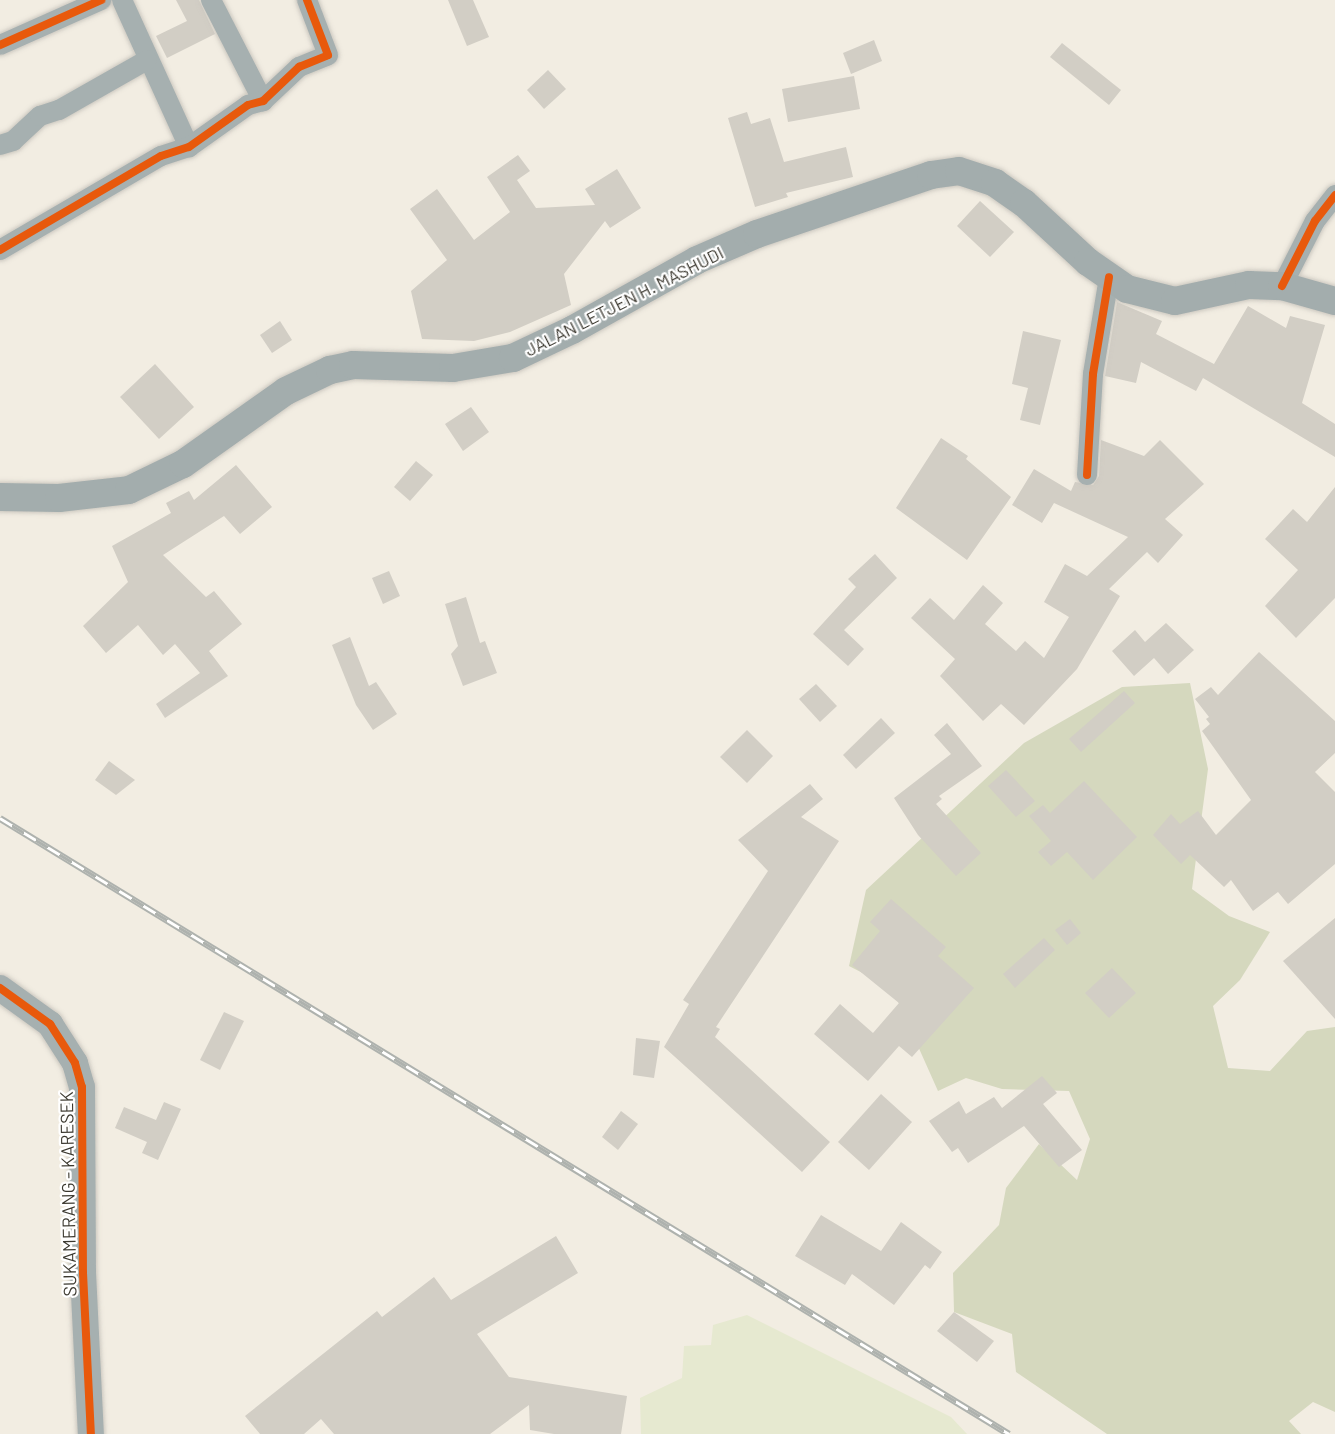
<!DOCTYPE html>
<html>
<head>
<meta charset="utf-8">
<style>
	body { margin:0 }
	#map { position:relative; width:1335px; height:1434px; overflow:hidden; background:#f2ede2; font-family:Barlow,sans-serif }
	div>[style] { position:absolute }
	.green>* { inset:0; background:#e6e9d0 }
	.forest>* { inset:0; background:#d5d8be }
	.building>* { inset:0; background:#d2cec5 }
	.roads { filter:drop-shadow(0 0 2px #ccc8c0) drop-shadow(0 0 2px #ccc8c0) }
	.minor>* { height:20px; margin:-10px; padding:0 10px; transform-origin:10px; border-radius:10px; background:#a6b0b0 }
	.tertiary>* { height:26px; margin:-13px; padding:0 13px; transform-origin:13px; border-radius:13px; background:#a6b0b0 }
	.secondary>* { height:28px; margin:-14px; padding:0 14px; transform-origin:14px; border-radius:14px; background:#a3adad }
	.rail>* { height:7px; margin-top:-3.5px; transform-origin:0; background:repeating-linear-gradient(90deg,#fff 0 14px,#aeb2ae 0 28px); box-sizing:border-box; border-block:2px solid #aeb2ae }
	.cycleway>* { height:8px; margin:-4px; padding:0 4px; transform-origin:4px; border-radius:4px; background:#e8590c }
	span { translate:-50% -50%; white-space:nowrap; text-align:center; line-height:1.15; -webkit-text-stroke:4.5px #fff; paint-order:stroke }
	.street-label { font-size:18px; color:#3b382f }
</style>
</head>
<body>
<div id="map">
	<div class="green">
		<i style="clip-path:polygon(747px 1315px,951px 1417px,967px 1434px,641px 1434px,640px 1398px,682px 1378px,684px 1346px,711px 1345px,713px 1325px)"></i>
	</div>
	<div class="forest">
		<i style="clip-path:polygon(1190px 683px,1208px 769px,1192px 889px,1229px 916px,1270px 932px,1240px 980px,1213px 1006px,1228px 1068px,1270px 1071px,1307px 1031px,1335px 1027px,1335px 1412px,1313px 1402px,1289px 1421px,1301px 1434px,1107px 1434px,1016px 1372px,1012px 1334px,954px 1312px,953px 1273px,999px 1225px,1006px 1188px,1039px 1144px,1077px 1180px,1090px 1139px,1069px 1091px,1002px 1089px,966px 1078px,938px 1091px,892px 988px,849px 966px,866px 890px,1024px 743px,1122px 687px)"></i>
	</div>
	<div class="building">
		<i style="clip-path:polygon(176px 0,199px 0,215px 34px,167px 58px,156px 36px,187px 21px)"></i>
		<i style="clip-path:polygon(448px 0,473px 0,489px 37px,467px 46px)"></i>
		<i style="clip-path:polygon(874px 40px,882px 61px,851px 74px,843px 53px)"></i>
		<i style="clip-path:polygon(1062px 43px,1121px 90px,1109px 105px,1050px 57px)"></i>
		<i style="clip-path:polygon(548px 70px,566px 89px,544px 109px,527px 90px)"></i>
		<i style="clip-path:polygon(854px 76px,860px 109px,788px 122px,782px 89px)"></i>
		<i style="clip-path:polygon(747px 112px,751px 124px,770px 118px,784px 162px,846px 147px,853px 177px,786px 193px,788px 197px,755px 207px,728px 118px)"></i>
		<i style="clip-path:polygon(518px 155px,530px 171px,517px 180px,536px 208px,595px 205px,585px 189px,617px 169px,641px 208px,610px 228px,605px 221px,564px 274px,571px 305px,510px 332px,474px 341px,422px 339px,411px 291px,447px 260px,410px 209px,437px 189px,474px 240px,510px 212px,487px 177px)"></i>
		<i style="clip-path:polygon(980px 201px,1014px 232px,990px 257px,957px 226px)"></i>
		<i style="clip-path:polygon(1117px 302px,1162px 321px,1156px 334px,1214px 364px,1248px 306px,1286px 328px,1290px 316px,1325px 325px,1302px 403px,1335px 424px,1335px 457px,1203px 378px,1196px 391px,1141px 362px,1136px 383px,1105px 376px)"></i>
		<i style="clip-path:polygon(280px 321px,292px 340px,272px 353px,260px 335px)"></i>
		<i style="clip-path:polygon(1023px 331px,1061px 340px,1040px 425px,1020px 420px,1028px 388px,1012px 384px)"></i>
		<i style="clip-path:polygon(155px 364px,194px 407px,159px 439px,120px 397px)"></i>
		<i style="clip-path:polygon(471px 407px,489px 432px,463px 451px,445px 424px)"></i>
		<i style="clip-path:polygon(941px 438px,968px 456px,966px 459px,1011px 497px,967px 560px,896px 508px)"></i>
		<i style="clip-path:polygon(1101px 440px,1144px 456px,1160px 440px,1204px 484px,1165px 519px,1183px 535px,1158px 563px,1147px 552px,1109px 589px,1120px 596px,1077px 669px,1024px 725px,1001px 704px,983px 721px,940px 676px,955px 659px,911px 618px,930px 598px,954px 620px,983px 585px,1003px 603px,985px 624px,1016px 651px,1025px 641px,1044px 658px,1069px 617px,1044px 602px,1065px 564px,1087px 576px,1128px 537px,1054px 503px,1042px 523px,1012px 505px,1034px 469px,1071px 491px,1075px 482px,1093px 485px,1099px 476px)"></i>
		<i style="clip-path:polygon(416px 461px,433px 475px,410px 501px,394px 487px)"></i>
		<i style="clip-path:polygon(236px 465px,272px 507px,240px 534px,224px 516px,163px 555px,206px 597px,214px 591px,242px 624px,209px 651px,228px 676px,165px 718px,156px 704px,200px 673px,175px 644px,163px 655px,138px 625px,106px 653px,83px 626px,128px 582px,112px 546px,171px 513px,166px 503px,189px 491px,194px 500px)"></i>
		<i style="clip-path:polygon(1335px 487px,1335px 598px,1296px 638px,1265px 606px,1298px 570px,1265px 539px,1293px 509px,1307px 522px)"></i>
		<i style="clip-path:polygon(875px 554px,897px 578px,844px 630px,864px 649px,848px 666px,813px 634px,856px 587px,848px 579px)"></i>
		<i style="clip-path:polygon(389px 571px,400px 596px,383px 604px,372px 578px)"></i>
		<i style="clip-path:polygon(466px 597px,480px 643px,485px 641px,497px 673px,463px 686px,451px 654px,458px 646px,445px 604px)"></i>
		<i style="clip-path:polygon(1166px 623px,1194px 650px,1168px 674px,1154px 658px,1134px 676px,1112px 651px,1135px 630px,1145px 642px)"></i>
		<i style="clip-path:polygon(350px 637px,369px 686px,376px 682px,397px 714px,373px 730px,356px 705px,332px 645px)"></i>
		<i style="clip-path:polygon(1259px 652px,1335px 721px,1335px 753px,1315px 772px,1335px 792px,1335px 864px,1288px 904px,1278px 892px,1253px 911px,1231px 880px,1224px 887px,1190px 855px,1181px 864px,1153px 835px,1171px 814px,1180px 824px,1198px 811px,1216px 835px,1251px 800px,1202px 731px,1210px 724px,1206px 719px,1209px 717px,1195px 699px,1211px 687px,1218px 695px)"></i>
		<i style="clip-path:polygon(816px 684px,837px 706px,820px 722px,799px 699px)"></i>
		<i style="clip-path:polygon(1124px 691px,1135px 703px,1081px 752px,1069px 739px)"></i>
		<i style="clip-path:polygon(881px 718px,895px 733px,856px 769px,843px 755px)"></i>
		<i style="clip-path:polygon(947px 723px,982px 766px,939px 796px,942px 799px,936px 804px,981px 853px,956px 876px,918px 835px,894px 798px,951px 754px,934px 735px)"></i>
		<i style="clip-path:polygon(747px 730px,773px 756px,747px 783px,720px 757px)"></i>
		<i style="clip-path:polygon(109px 761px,135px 780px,116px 795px,95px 780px)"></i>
		<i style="clip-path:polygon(1006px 770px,1035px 801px,1016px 817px,988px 786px)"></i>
		<i style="clip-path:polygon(1084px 781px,1137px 837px,1093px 880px,1067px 852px,1051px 866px,1038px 852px,1051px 841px,1029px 816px,1043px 805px,1050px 813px)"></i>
		<i style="clip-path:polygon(810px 784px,823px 799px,801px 817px,839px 841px,716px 1027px,720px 1029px,715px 1037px,830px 1142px,802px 1172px,664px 1047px,689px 1004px,683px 1000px,768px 871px,738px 840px)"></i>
		<i style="clip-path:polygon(891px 899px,946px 947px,938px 956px,974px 988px,912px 1057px,899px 1046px,868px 1081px,814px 1034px,840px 1004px,873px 1033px,899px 1003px,852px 965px,880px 931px,870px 922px)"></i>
		<i style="clip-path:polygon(1335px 918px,1335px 1019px,1283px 961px)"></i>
		<i style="clip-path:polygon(1070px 919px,1081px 933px,1067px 945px,1055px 930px)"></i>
		<i style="clip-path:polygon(1044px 938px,1055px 950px,1015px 988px,1003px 974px)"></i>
		<i style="clip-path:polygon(1112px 968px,1136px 993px,1109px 1018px,1085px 993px)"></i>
		<i style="clip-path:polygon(224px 1012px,244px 1021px,220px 1070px,200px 1060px)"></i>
		<i style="clip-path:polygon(636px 1038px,660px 1041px,654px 1078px,633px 1075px)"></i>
		<i style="clip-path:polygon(1042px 1076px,1057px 1093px,1043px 1104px,1082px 1150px,1059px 1167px,1024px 1126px,968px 1163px,958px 1148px,952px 1152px,929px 1121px,959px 1101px,966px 1114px,994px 1097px,1002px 1108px)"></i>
		<i style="clip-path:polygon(881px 1094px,912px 1122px,869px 1170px,838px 1142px)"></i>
		<i style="clip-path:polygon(164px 1102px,181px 1109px,158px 1160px,142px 1153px,147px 1142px,115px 1128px,124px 1107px,156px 1120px)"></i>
		<i style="clip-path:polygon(621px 1111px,638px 1124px,618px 1150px,602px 1137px)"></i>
		<i style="clip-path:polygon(821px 1215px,881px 1251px,901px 1222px,942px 1252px,930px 1269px,925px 1265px,894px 1305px,852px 1274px,845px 1285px,795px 1256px)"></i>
		<i style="clip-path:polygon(556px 1236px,578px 1273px,477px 1334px,509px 1377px,627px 1396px,621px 1434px,554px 1434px,530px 1430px,529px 1405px,490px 1434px,334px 1434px,321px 1419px,304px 1434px,260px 1434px,245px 1416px,377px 1311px,382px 1317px,434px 1277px,451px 1300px)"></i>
		<i style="clip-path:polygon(954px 1312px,994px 1341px,977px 1362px,937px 1331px)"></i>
	</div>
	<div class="roads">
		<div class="minor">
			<i style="left:122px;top:0;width:162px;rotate:65.5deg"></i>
			<i style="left:211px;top:0;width:114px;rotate:62.8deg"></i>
			<i style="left:0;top:45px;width:111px;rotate:-24deg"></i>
			<i style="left:0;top:145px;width:14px;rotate:-17deg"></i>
			<i style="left:13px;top:141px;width:37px;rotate:-43deg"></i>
			<i style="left:40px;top:116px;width:20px;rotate:-18deg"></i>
			<i style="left:59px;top:110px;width:101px;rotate:-29.6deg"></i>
			<i style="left:0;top:250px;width:186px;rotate:-30.3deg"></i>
			<i style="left:161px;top:156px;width:29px;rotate:-18deg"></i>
			<i style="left:189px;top:147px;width:72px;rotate:-35.4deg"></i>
			<i style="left:248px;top:105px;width:16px;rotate:-15deg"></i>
			<i style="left:263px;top:101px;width:50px;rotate:-43.4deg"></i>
			<i style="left:299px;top:67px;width:31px;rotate:-22deg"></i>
			<i style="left:328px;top:55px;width:59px;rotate:-110.9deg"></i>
			<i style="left:1282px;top:286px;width:73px;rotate:-63.1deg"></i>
			<i style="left:1315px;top:221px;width:33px;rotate:-52deg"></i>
			<i style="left:1087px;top:475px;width:101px;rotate:-86.6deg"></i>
			<i style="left:1093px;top:374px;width:98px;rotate:-80.6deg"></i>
		</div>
		<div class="tertiary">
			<i style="left:0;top:988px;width:62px;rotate:35.8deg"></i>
			<i style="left:50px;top:1024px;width:46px;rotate:57.3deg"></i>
			<i style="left:75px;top:1063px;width:25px;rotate:74deg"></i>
			<i style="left:82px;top:1087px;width:186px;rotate:89.7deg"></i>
			<i style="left:83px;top:1273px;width:161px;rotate:87.2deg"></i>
		</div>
		<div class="secondary">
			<i style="left:0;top:497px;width:59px;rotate:1deg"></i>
			<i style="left:59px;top:498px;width:70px;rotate:-6.5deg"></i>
			<i style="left:129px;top:490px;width:60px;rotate:-25.7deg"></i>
			<i style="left:183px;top:464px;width:126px;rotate:-35.3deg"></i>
			<i style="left:286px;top:391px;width:49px;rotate:-25.5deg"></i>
			<i style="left:330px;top:370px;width:24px;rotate:-12deg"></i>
			<i style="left:353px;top:365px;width:100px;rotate:1.7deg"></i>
			<i style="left:453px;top:368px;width:61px;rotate:-9.5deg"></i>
			<i style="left:513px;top:358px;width:65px;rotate:-25.4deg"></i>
			<i style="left:572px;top:330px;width:143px;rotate:-29.2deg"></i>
			<i style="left:697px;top:260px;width:65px;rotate:-23.4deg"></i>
			<i style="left:757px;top:234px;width:184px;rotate:-18.7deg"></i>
			<i style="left:931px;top:175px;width:28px;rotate:-8deg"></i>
			<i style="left:959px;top:171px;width:38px;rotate:18deg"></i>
			<i style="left:995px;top:183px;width:35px;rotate:35deg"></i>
			<i style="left:1024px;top:203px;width:87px;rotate:42.7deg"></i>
			<i style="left:1088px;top:262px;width:47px;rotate:34.7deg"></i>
			<i style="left:1127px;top:289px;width:49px;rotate:14deg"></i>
			<i style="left:1175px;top:301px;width:76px;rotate:-12.2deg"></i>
			<i style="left:1249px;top:285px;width:33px;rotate:2deg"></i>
			<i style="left:1282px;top:286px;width:55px;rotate:15.8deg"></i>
		</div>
	</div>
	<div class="rail">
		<i style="left:0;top:818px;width:1182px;rotate:31.4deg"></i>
	</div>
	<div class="cycleway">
		<i style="left:0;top:45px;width:111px;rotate:-24deg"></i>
		<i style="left:0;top:250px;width:186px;rotate:-30.3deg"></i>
		<i style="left:161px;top:156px;width:29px;rotate:-18deg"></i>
		<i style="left:189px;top:147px;width:72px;rotate:-35.4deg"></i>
		<i style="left:248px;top:105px;width:16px;rotate:-15deg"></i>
		<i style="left:263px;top:101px;width:50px;rotate:-43.4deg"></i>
		<i style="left:299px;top:67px;width:31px;rotate:-22deg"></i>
		<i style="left:328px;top:55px;width:59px;rotate:-110.9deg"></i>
		<i style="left:1282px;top:286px;width:73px;rotate:-63.1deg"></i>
		<i style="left:1315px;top:221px;width:33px;rotate:-52deg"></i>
		<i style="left:1087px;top:475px;width:101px;rotate:-86.6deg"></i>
		<i style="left:1093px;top:374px;width:98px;rotate:-80.6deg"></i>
		<i style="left:0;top:988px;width:62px;rotate:35.8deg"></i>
		<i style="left:50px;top:1024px;width:46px;rotate:57.3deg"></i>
		<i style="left:75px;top:1063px;width:25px;rotate:74deg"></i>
		<i style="left:82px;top:1087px;width:186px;rotate:89.7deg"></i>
		<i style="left:83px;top:1273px;width:161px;rotate:87.2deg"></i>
	</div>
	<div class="street-label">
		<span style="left:624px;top:301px;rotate:-27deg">JALAN LETJEN H. MASHUDI</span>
		<span style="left:68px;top:1194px;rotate:-91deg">SUKAMERANG - KARESEK</span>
	</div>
</div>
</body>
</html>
